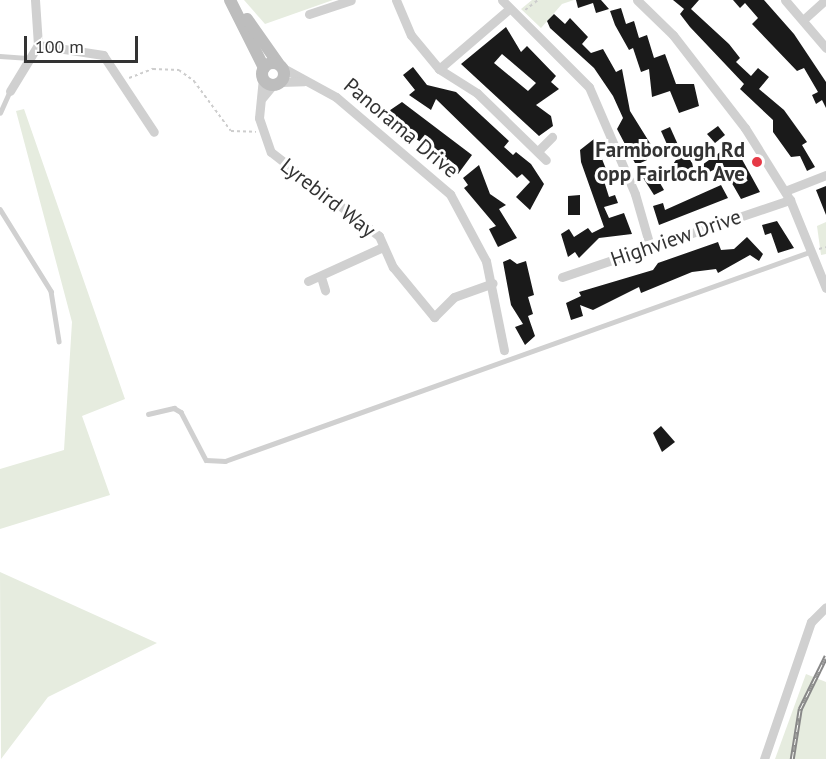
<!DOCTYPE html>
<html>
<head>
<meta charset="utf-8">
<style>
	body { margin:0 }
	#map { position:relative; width:826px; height:759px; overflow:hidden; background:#fff; font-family:"PT Sans",sans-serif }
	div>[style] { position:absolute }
	.green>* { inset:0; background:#e6ecdf }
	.building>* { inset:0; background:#1a1a1a }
	.round { border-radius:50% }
	.path>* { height:1.5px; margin-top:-0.75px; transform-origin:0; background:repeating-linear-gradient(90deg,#cdcdcd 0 3px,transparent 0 6px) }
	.lane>* { height:4.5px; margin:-2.25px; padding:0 2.25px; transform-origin:2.25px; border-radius:2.25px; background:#d0d0d0 }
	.street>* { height:9px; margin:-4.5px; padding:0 4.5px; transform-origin:4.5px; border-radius:4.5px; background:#d0d0d0 }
	.secondary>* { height:12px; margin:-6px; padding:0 6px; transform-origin:6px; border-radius:6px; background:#bdbdbd }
	.secondary>.ring { margin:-6px; padding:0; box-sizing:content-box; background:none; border:12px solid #bdbdbd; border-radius:50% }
	.rail>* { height:4.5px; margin-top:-2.25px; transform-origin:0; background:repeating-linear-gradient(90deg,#fff 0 7px,#888 0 14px); box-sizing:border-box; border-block:2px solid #888 }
	.dots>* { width:16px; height:16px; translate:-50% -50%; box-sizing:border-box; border:3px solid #fff; border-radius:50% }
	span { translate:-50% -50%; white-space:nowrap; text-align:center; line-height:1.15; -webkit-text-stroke:6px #fff; paint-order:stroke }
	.street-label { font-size:21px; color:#333 }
	.poi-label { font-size:21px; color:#333; font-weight:700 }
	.right { translate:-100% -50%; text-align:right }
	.scale { position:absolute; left:24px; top:36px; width:114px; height:27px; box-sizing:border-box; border:3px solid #333; border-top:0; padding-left:8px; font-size:18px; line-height:21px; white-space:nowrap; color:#333; -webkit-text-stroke:4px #fff; paint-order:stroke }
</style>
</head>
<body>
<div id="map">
	<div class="green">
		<i style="clip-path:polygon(244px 0,333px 0,265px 24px)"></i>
		<i style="clip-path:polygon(532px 0,574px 0,562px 4px,541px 28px,521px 9px)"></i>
		<i style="clip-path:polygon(24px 109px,125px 399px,82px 416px,110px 495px,0 529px,0 469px,64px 450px,72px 322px,16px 111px)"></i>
		<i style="clip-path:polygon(826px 222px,826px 254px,821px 255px,817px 226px)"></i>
		<i style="clip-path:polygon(0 572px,157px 643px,48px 697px,1px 759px)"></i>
		<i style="clip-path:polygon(806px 674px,826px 682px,826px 759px,775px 759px)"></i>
	</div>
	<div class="building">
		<i style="clip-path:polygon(576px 0,601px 0,609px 9px,596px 13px,593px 3px,578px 8px)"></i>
		<i style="clip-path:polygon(673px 0,699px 0,691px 9px,729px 44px,740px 58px,736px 62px,751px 76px,758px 68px,769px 77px,759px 89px,784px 110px,807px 142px,802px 145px,815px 167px,807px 171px,800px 156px,791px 157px,773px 132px,773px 120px,740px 89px,744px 84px,690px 27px,680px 14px,684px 9px)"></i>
		<i style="clip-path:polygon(733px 0,764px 0,794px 34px,826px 82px,826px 108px,822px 100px,816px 104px,812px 95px,818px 92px,804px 68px,797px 71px,752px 24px,758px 18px,745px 3px,740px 8px)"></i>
		<i style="clip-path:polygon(621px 8px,626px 24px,634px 21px,639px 38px,647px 35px,654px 58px,665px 54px,676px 84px,694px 84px,699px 106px,679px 113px,670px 91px,652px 97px,649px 69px,641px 72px,633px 48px,629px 50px,615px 25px,610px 11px)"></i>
		<i style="clip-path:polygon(554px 14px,565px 24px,570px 18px,588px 37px,582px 44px,591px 53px,603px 49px,616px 72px,622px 69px,630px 111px,653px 148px,644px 153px,647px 160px,636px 165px,617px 129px,623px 118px,613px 96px,594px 68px,550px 28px,547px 21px)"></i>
		<i style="clip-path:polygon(evenodd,506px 27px,521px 52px,527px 46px,556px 76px,551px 82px,559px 89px,536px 105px,551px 116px,553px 126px,539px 136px,461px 64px,506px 27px,502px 54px,536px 83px,528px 91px,494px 63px,502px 54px)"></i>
		<i style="clip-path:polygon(413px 67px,427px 85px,456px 92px,509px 141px,504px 147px,513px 155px,516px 152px,531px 164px,544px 184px,530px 210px,516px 197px,530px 182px,522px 174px,517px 178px,436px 99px,431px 110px,409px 95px,415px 90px,403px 75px)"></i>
		<i style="clip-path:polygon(402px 102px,472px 155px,458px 174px,429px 147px,380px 117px)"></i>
		<i style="clip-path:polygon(718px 126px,725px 135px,715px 143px,707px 134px)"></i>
		<i style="clip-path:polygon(670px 127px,679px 147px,670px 151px,661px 131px)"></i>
		<i style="clip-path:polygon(594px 139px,610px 179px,604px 181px,609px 197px,615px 195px,618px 203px,604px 207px,609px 218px,624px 213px,632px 234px,599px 238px,579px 258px,575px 252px,568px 257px,561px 234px,569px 229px,574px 237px,588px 228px,592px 233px,604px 227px,581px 162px,580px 150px)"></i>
		<i style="clip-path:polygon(733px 143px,760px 192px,741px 199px,722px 166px,707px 173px,702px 165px)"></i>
		<i class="round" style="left:673px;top:157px;width:20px;height:20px"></i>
		<i style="clip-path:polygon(479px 165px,490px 194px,506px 205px,499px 209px,517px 238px,498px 247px,489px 229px,496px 226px,464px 188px,468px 185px,463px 178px)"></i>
		<i style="clip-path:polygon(652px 169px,664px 190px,654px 195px,640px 173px)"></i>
		<i style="clip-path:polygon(721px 185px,728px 198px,659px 225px,653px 206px,663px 203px,665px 210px)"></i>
		<i style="clip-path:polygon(826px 186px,826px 215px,816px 190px)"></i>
		<i style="clip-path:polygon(580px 195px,580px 215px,568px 215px,568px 196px)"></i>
		<i style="clip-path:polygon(777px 221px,794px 248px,778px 253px,771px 233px,765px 235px,762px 225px)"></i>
		<i style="clip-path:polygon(747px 237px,763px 254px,759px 261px,750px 255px,718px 273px,716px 269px,692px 272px,641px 293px,639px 287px,593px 310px,580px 305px,583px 316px,571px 320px,566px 303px,581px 296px,579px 292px,653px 270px,658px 263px,718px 242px,721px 250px,734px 249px)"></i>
		<i style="clip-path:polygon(510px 259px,517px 264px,526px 261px,534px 295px,528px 297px,533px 314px,528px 316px,535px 336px,525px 345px,515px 327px,523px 324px,511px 305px,503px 262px)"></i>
		<i style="clip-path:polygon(661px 426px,675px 442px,662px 452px,653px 433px)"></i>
	</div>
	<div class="path">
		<i style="left:525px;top:10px;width:16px;rotate:-38deg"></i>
		<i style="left:129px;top:78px;width:26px;rotate:-21deg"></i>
		<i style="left:153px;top:69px;width:26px;rotate:2deg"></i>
		<i style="left:179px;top:70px;width:19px;rotate:36deg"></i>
		<i style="left:194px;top:81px;width:62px;rotate:53.5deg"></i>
		<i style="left:231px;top:131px;width:25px;rotate:2deg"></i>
		<i style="left:819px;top:249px;width:7px;rotate:-16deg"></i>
	</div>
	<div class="lane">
		<i style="left:0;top:56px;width:30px;rotate:4deg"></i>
		<i style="left:0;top:113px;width:24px;rotate:-66deg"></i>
		<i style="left:0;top:209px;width:97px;rotate:58.1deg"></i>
		<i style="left:51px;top:291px;width:51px;rotate:80.9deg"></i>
		<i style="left:148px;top:414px;width:27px;rotate:-13deg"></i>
		<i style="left:174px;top:408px;width:8px;rotate:30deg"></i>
		<i style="left:181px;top:412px;width:54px;rotate:62.5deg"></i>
		<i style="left:206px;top:460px;width:19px;rotate:3deg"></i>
		<i style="left:225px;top:461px;width:623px;rotate:-19.68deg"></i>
	</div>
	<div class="street">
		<i style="left:396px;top:0;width:38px;rotate:67deg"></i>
		<i style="left:411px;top:35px;width:44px;rotate:50.5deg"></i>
		<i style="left:439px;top:69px;width:45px;rotate:32.3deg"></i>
		<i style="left:477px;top:93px;width:96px;rotate:44.2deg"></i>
		<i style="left:502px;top:0;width:123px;rotate:45deg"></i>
		<i style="left:589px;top:87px;width:116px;rotate:66.7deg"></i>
		<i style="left:635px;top:194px;width:54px;rotate:73.9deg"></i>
		<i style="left:637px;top:0;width:50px;rotate:44.2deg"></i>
		<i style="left:673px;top:35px;width:118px;rotate:52.3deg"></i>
		<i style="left:745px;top:128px;width:85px;rotate:58deg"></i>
		<i style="left:790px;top:200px;width:95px;rotate:67.8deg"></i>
		<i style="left:785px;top:0;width:63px;rotate:49.5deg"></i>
		<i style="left:309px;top:14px;width:44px;rotate:-18.4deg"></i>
		<i style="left:803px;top:20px;width:30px;rotate:-42deg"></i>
		<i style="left:38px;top:45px;width:66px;rotate:8.7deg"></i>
		<i style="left:103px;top:55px;width:92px;rotate:56.5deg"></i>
		<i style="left:283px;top:68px;width:60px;rotate:28.7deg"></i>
		<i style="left:336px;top:97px;width:150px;rotate:40.4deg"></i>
		<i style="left:450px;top:194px;width:76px;rotate:61.8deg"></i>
		<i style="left:486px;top:261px;width:91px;rotate:78.6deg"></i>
		<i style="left:439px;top:69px;width:92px;rotate:-40.6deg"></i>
		<i style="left:263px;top:78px;width:40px;rotate:95.7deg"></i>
		<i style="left:259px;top:118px;width:36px;rotate:71deg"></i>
		<i style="left:271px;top:152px;width:137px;rotate:37.9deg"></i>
		<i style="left:379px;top:236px;width:34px;rotate:66deg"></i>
		<i style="left:393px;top:267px;width:65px;rotate:50.6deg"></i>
		<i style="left:434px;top:317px;width:28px;rotate:-45deg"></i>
		<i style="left:454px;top:297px;width:41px;rotate:-19.7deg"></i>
		<i style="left:280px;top:82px;width:24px;rotate:-2deg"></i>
		<i style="left:10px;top:91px;width:54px;rotate:-58.7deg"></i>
		<i style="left:38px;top:45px;width:45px;rotate:-93.8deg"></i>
		<i style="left:262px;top:98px;width:17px;rotate:-50deg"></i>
		<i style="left:538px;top:151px;width:20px;rotate:-45deg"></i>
		<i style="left:785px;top:191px;width:44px;rotate:-21.3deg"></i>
		<i style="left:321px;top:277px;width:14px;rotate:73deg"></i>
		<i style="left:562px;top:277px;width:241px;rotate:-18.7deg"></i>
		<i style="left:308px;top:281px;width:82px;rotate:-24.4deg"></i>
		<i style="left:764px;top:759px;width:145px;rotate:-71.1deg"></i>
		<i style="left:811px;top:622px;width:21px;rotate:-45deg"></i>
	</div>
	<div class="secondary">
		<i style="left:230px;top:0;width:76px;rotate:63.4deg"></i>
		<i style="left:247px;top:19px;width:54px;rotate:54.8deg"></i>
		<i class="ring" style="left:262px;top:63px;width:10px;height:10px"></i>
	</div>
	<div class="rail">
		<i style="left:792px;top:759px;width:51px;rotate:-80.9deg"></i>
		<i style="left:800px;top:709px;width:59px;rotate:-63.9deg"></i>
	</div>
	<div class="dots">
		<i style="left:757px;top:162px;background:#e63946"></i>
	</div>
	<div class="street-label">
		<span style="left:401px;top:128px;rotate:40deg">Panorama Drive</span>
		<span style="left:328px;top:198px;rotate:38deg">Lyrebird Way</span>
		<span style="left:676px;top:238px;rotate:-19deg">Highview Drive</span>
	</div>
	<div class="poi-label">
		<span class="right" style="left:745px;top:162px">Farmborough Rd<br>opp Fairloch Ave</span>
	</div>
	<div class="scale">100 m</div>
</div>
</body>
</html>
